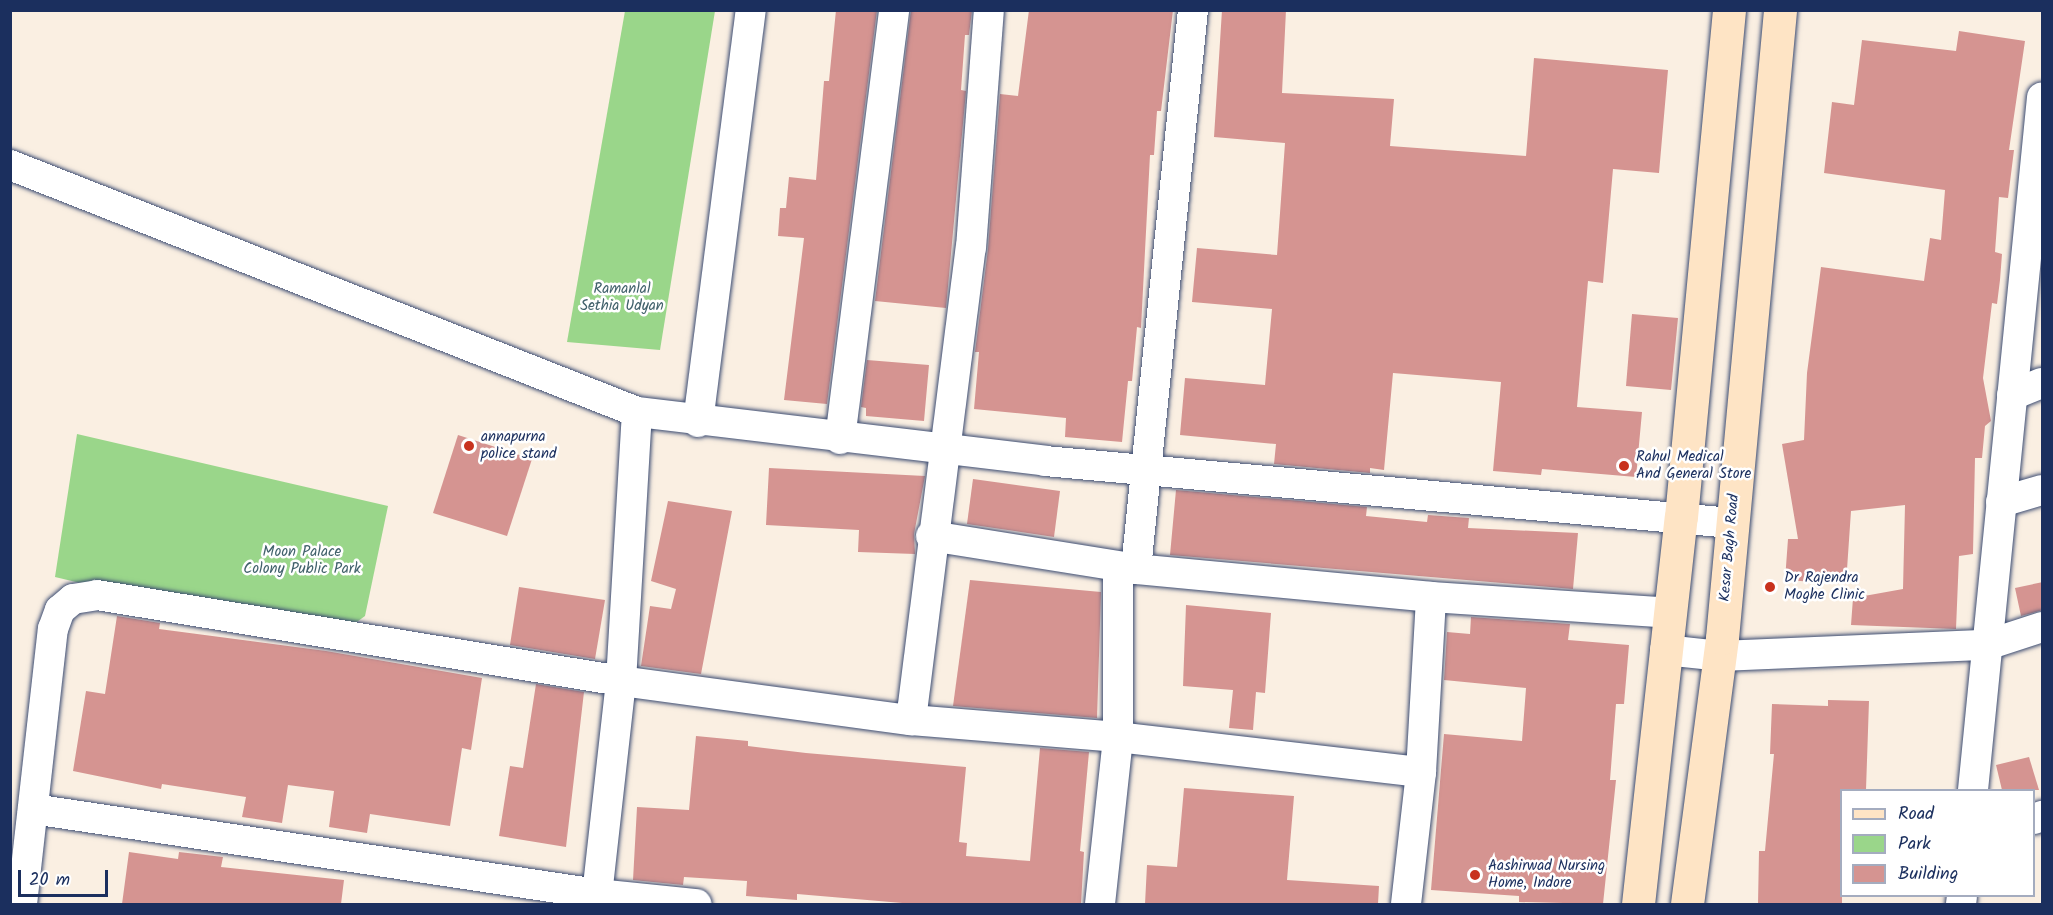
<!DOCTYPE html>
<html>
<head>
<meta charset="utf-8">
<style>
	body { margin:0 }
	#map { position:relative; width:2053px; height:915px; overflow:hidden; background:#faefe2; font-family:Kalam,sans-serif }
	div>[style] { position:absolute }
	.green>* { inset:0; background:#9ad68a }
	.building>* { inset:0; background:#d59491 }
	.roads { filter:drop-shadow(0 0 2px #3c4c72) drop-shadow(0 0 2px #3c4c72) }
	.street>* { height:30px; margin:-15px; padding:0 15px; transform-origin:15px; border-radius:15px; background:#fff }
	.secondary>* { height:33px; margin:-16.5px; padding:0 16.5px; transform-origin:16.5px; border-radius:16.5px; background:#fee4c5 }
	.dots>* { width:16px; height:16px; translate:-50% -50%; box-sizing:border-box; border:3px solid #fff; border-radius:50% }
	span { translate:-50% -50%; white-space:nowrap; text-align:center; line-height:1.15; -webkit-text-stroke:5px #fff; paint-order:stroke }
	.park-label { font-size:15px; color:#41616b }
	.poi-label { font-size:15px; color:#1b2f5e }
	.left { translate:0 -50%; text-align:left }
	.street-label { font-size:15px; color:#1b2f5e }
	.frame { position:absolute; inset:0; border:12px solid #1b2f5e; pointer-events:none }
	.legend { position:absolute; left:1840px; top:789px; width:195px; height:108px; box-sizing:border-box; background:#fff; border:2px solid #a4acbf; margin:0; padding:8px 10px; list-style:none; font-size:18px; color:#1b2f5e }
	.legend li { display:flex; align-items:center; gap:12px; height:30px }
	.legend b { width:30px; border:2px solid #a4acbf }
	.scale { position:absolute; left:18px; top:870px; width:90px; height:27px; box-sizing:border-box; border:3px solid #1b2f5e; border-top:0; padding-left:8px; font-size:18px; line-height:21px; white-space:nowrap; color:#1b2f5e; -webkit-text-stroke:4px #fff; paint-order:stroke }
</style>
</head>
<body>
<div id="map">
	<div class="green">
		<i style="clip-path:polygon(625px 11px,715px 11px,660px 350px,567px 342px)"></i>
		<i style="clip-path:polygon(77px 434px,388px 506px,365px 616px,329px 642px,55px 577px)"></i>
	</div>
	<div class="building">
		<i style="clip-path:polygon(836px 10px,877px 10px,827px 404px,784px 400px,804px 238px,778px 236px,780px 208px,786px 208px,789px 177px,816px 180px,824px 81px,829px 81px)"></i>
		<i style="clip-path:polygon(911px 10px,972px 10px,969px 35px,965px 35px,961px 90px,966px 91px,946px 308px,875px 301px)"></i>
		<i style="clip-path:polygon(1029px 10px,1173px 10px,1161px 111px,1157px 111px,1154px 155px,1150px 155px,1141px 328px,1137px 327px,1132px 381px,1128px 381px,1122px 442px,1065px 437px,1066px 418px,974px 409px,979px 352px,975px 352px,988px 249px,1000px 94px,1018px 96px)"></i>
		<i style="clip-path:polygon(1222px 10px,1286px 10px,1282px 93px,1394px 99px,1390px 146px,1526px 156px,1534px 58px,1668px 70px,1659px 173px,1613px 169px,1603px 283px,1588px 281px,1577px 407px,1642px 412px,1636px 477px,1542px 469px,1541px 475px,1493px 471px,1501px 382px,1393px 373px,1384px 470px,1370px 468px,1370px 473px,1274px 464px,1276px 444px,1180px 435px,1185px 378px,1265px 385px,1272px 309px,1192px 302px,1197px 248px,1277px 255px,1285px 143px,1214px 137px)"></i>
		<i style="clip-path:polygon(1959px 31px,2025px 41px,2009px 150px,2014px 150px,2008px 198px,1999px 197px,1995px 252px,2002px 254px,2000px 280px,1997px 304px,1992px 303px,1983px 378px,1991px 421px,1985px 426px,1982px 458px,1975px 458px,1973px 554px,1959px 556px,1956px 629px,1851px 625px,1853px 598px,1903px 589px,1905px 505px,1851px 511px,1846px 584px,1785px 580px,1788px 539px,1798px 539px,1782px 444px,1804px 440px,1807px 373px,1821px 267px,1924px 281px,1930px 238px,1941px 240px,1945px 190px,1824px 173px,1832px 102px,1854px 105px,1862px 40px,1956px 51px)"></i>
		<i style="clip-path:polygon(1632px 314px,1678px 318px,1671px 390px,1626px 386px)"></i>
		<i style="clip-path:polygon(867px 360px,929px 365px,924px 421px,866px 416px,866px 408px,861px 407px)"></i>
		<i style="clip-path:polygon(458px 435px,532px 459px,507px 536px,433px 513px)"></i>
		<i style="clip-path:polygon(769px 468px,925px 476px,914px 534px,915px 554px,858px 552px,859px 530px,766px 525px)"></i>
		<i style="clip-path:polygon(973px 479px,1060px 491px,1054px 537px,967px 524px)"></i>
		<i style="clip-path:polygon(1176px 490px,1367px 507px,1366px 516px,1427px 522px,1428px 515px,1469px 518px,1468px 528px,1578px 533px,1573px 589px,1170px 555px)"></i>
		<i style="clip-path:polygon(668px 501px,732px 511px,701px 674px,641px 666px,650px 606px,671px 609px,676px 589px,651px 581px)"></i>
		<i style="clip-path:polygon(970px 580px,1101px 592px,1097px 718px,953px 706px)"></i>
		<i style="clip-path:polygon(2043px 582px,2043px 610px,2021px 616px,2015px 588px)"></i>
		<i style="clip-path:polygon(519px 587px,605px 600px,595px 659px,510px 645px)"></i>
		<i style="clip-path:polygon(1186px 605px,1271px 613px,1265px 693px,1256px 692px,1253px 730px,1229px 728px,1233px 690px,1183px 686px)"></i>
		<i style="clip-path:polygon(117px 616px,160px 623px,159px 629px,326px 651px,482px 678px,471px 750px,462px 748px,450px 826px,370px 814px,367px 833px,329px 827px,334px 791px,288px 785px,282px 823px,242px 817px,246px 797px,162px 784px,161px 789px,73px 771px,86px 691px,105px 694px)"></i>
		<i style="clip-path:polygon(1471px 617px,1570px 624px,1568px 640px,1629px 645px,1624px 704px,1616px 704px,1610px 780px,1616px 780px,1603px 904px,1519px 902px,1519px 896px,1431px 890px,1444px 734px,1522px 741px,1526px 688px,1444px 680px,1447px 632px,1470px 634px)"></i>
		<i style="clip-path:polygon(536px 684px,584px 692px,566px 847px,499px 836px,510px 766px,523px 768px)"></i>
		<i style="clip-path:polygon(1828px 700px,1869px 701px,1866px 790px,1842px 790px,1842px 904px,1758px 904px,1759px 851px,1765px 851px,1774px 754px,1770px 754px,1772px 704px,1828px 706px)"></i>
		<i style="clip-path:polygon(696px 736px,748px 741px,748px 746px,806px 753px,966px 767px,959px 842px,967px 843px,966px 856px,1030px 861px,1040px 748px,1089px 752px,1080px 851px,1084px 852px,1081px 904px,914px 904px,797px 894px,797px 900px,746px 896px,747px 881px,684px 877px,683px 885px,633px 880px,637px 807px,689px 810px)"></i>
		<i style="clip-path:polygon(2029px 757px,2039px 790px,2002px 790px,1996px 765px)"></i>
		<i style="clip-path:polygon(1184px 788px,1294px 796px,1287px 880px,1379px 886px,1378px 904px,1145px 904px,1147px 865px,1177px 867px)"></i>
		<i style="clip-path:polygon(129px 852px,178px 859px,179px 852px,223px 857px,221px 867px,344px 880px,341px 904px,122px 904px)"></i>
	</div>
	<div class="roads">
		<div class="street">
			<i style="left:10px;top:165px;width:674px;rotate:21.5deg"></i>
			<i style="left:637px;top:412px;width:411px;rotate:6.8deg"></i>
			<i style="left:1045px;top:461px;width:690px;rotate:5.16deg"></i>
			<i style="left:2012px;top:395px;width:32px;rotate:-22deg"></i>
			<i style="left:698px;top:422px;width:415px;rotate:-82.7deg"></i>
			<i style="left:840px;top:439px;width:432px;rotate:-82.8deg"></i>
			<i style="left:2001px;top:502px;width:43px;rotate:-16.3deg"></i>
			<i style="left:931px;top:536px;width:208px;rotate:9.1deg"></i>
			<i style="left:1136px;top:569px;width:296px;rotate:5.4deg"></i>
			<i style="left:1431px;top:597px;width:239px;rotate:3.8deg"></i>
			<i style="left:1136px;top:569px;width:562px;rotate:-84.18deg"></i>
			<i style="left:1665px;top:650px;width:55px;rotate:6.2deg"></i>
			<i style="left:1720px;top:656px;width:267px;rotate:-2.4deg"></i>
			<i style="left:1987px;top:645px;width:58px;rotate:-18.1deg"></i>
			<i style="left:911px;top:720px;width:476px;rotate:-82.8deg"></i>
			<i style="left:971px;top:248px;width:239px;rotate:-85.7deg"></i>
			<i style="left:1973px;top:790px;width:696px;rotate:-84.31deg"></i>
			<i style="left:33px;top:809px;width:570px;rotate:8.57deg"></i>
			<i style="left:597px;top:894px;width:100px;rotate:5.8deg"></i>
			<i style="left:2034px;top:819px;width:9px;rotate:-21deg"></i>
			<i style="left:22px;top:904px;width:277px;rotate:-83.6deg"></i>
			<i style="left:53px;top:629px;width:20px;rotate:-70deg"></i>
			<i style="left:60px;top:610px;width:17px;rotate:-40deg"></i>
			<i style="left:73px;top:599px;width:24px;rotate:-9deg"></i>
			<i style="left:97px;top:595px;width:531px;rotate:9.32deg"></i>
			<i style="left:621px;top:681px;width:293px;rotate:7.7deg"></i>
			<i style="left:911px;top:720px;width:208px;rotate:4.7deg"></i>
			<i style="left:1118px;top:737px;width:305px;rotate:6.6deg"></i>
			<i style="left:596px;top:904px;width:224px;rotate:-83.6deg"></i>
			<i style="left:621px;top:681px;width:269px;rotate:-86.6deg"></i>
			<i style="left:1100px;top:904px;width:168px;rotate:-83.8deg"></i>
			<i style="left:1118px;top:737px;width:170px;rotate:-90deg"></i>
			<i style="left:1406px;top:904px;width:133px;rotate:-83.5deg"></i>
			<i style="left:1421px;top:772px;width:175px;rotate:-86.7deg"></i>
			<i style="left:1961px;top:904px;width:8px;rotate:-83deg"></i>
		</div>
		<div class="secondary">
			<i style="left:1638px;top:904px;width:389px;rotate:-83.7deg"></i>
			<i style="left:1681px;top:517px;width:509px;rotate:-84.59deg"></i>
			<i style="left:1687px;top:904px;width:268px;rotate:-82.5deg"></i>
			<i style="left:1722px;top:638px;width:631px;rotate:-84.72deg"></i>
		</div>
	</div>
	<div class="dots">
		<i style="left:469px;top:446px;background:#c8321e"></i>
		<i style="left:1624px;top:466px;background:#c8321e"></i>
		<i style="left:1770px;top:587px;background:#c8321e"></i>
		<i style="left:1475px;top:875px;background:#c8321e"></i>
	</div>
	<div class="park-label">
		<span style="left:622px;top:298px">Ramanlal<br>Sethia Udyan</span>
		<span style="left:302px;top:561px">Moon Palace<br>Colony Public Park</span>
	</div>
	<div class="poi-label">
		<span class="left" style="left:481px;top:446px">annapurna<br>police stand</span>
		<span class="left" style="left:1636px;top:466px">Rahul Medical<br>And General Store</span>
		<span class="left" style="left:1784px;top:587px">Dr Rajendra<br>Moghe Clinic</span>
		<span class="left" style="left:1488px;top:875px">Aashirwad Nursing<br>Home, Indore</span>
	</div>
	<div class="street-label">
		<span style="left:1730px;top:548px;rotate:-85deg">Kesar Bagh Road</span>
	</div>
	<div class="frame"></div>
	<ul class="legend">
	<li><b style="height:8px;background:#fee4c5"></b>Road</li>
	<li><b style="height:16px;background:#9ad68a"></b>Park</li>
	<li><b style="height:16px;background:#d59491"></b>Building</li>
	</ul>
	<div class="scale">20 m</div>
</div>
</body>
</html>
